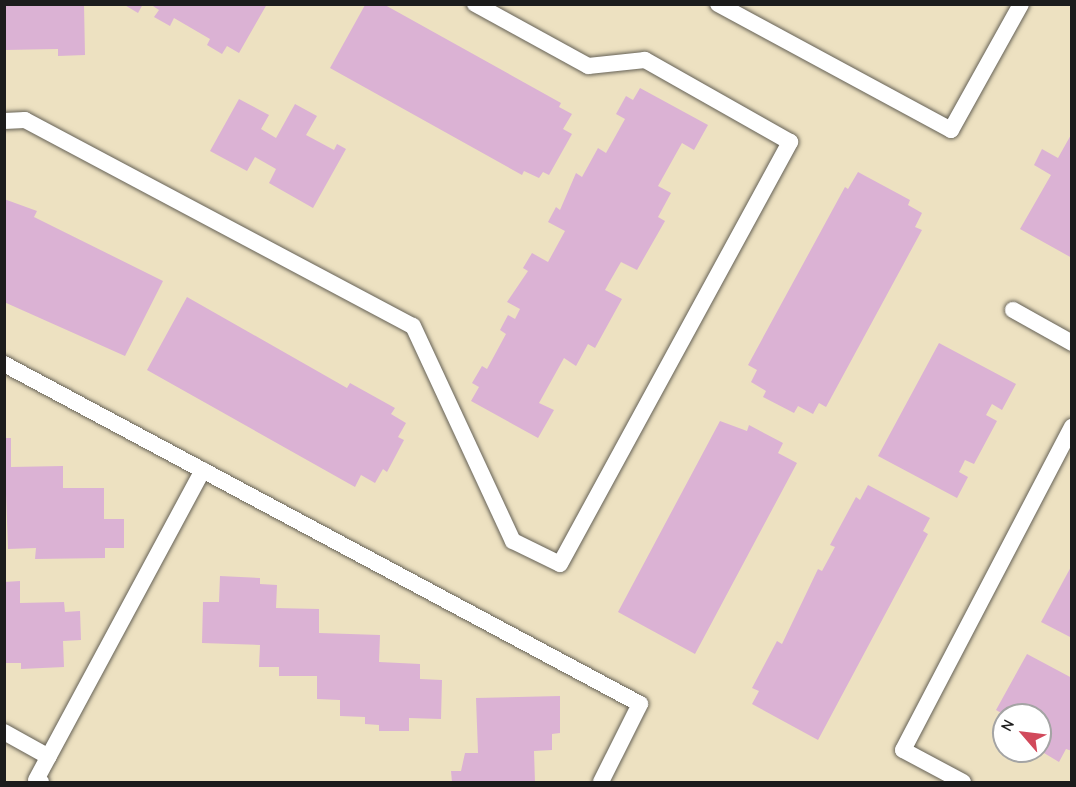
<!DOCTYPE html>
<html>
<head>
<meta charset="utf-8">
<style>
	body { margin:0 }
	#map { position:relative; width:1076px; height:787px; overflow:hidden; background:#ede1c1; font-family:"Comic Neue",sans-serif }
	div>[style] { position:absolute }
	.building>* { inset:0; background:#dbb2d4 }
	.roads { filter:drop-shadow(0 0 2px #656156) drop-shadow(0 0 2px #656156) }
	.lane>* { height:16px; margin:-8px; padding:0 8px; transform-origin:8px; border-radius:8px; background:#fff }
	span { translate:-50% -50%; white-space:nowrap; text-align:center; line-height:1.15; -webkit-text-stroke:4.5px #fff; paint-order:stroke }
	.frame { position:absolute; inset:0; border:6px solid #1c1c1c; pointer-events:none }
	.north { position:absolute; left:992px; top:703px; width:60px; height:60px; box-sizing:border-box; background:#fff; border:2px solid #a4a4a4; border-radius:50%; rotate:298deg; font-size:16px; font-weight:700; line-height:24px; text-align:center; color:#1c1c1c }
	.north::after { content:''; display:block; margin:auto; width:21px; height:27px; background:#d1495b; clip-path:polygon(50% 0,100% 100%,50% 72%,0 100%) }
</style>
</head>
<body>
<div id="map">
	<div class="building">
		<i style="clip-path:polygon(4px 4px,84px 4px,85px 55px,58px 56px,58px 49px,4px 50px)"></i>
		<i style="clip-path:polygon(123px 4px,143px 4px,138px 13px)"></i>
		<i style="clip-path:polygon(150px 4px,267px 4px,239px 53px,227px 46px,222px 54px,207px 45px,210px 39px,174px 18px,170px 26px,154px 17px,159px 10px)"></i>
		<i style="clip-path:polygon(365px 5px,385px 5px,561px 103px,559px 107px,572px 114px,563px 129px,572px 134px,549px 175px,543px 172px,539px 178px,524px 171px,522px 175px,330px 68px)"></i>
		<i style="clip-path:polygon(640px 88px,708px 125px,694px 150px,682px 143px,658px 186px,671px 193px,658px 217px,665px 221px,637px 270px,621px 262px,610px 281px,605px 290px,622px 299px,595px 348px,588px 344px,576px 366px,564px 358px,539px 403px,554px 410px,538px 438px,471px 401px,479px 387px,472px 383px,482px 366px,487px 369px,506px 334px,500px 330px,508px 315px,515px 319px,520px 309px,507px 302px,528px 271px,523px 268px,532px 253px,548px 262px,565px 231px,548px 222px,556px 207px,560px 210px,576px 173px,582px 177px,598px 148px,606px 153px,625px 119px,616px 114px,626px 96px,633px 100px)"></i>
		<i style="clip-path:polygon(239px 99px,269px 115px,261px 129px,276px 138px,295px 104px,317px 116px,306px 135px,334px 150px,337px 144px,346px 149px,313px 208px,269px 183px,276px 169px,255px 157px,247px 171px,210px 151px)"></i>
		<i style="clip-path:polygon(1072px 133px,1072px 258px,1020px 229px,1051px 175px,1034px 165px,1042px 149px,1058px 158px)"></i>
		<i style="clip-path:polygon(858px 172px,910px 200px,908px 205px,922px 213px,915px 227px,922px 230px,826px 407px,819px 403px,813px 414px,798px 406px,794px 413px,763px 397px,766px 391px,751px 382px,757px 370px,748px 365px,845px 187px,848px 189px)"></i>
		<i style="clip-path:polygon(4px 199px,37px 211px,34px 217px,163px 281px,125px 356px,4px 302px)"></i>
		<i style="clip-path:polygon(187px 297px,347px 388px,350px 383px,395px 408px,391px 414px,406px 423px,398px 437px,404px 440px,387px 472px,383px 469px,375px 483px,361px 475px,355px 487px,147px 370px)"></i>
		<i style="clip-path:polygon(939px 343px,1016px 384px,1002px 410px,992px 404px,986px 415px,997px 421px,974px 464px,965px 460px,959px 472px,968px 477px,957px 498px,878px 456px)"></i>
		<i style="clip-path:polygon(720px 421px,747px 431px,749px 425px,783px 443px,778px 453px,797px 463px,695px 654px,618px 612px)"></i>
		<i style="clip-path:polygon(4px 438px,11px 438px,11px 467px,63px 466px,63px 488px,104px 488px,104px 519px,124px 519px,124px 548px,105px 548px,105px 558px,35px 559px,36px 548px,8px 549px)"></i>
		<i style="clip-path:polygon(868px 485px,930px 518px,923px 531px,928px 534px,818px 740px,752px 704px,759px 691px,752px 688px,777px 641px,782px 644px,818px 569px,822px 571px,835px 547px,830px 545px,856px 497px,860px 500px)"></i>
		<i style="clip-path:polygon(1072px 565px,1072px 638px,1041px 622px)"></i>
		<i style="clip-path:polygon(220px 576px,260px 578px,260px 584px,277px 585px,276px 608px,319px 609px,319px 633px,380px 635px,379px 662px,420px 664px,420px 679px,442px 680px,441px 719px,409px 718px,409px 731px,379px 731px,379px 725px,365px 724px,365px 717px,340px 716px,340px 700px,317px 699px,317px 676px,279px 676px,279px 667px,259px 667px,260px 645px,202px 643px,203px 602px,219px 602px)"></i>
		<i style="clip-path:polygon(20px 581px,20px 603px,64px 602px,65px 612px,80px 611px,81px 640px,63px 641px,64px 667px,21px 669px,21px 663px,6px 663px,4px 582px)"></i>
		<i style="clip-path:polygon(1027px 654px,1072px 678px,1072px 751px,1066px 749px,1059px 762px,1044px 753px,1050px 740px,1040px 734px,1040px 715px,1005px 715px,996px 710px)"></i>
		<i style="clip-path:polygon(560px 696px,560px 733px,552px 734px,552px 750px,534px 751px,535px 782px,452px 782px,451px 771px,461px 771px,465px 753px,478px 753px,476px 698px)"></i>
	</div>
	<div class="roads">
		<div class="lane">
			<i style="left:718px;top:4px;width:265px;rotate:28.4deg"></i>
			<i style="left:951px;top:130px;width:144px;rotate:-60.9deg"></i>
			<i style="left:4px;top:121px;width:21px;rotate:-3deg"></i>
			<i style="left:25px;top:120px;width:439px;rotate:28deg"></i>
			<i style="left:413px;top:326px;width:237px;rotate:65.1deg"></i>
			<i style="left:513px;top:541px;width:52px;rotate:26.1deg"></i>
			<i style="left:560px;top:564px;width:481px;rotate:-61.4deg"></i>
			<i style="left:790px;top:142px;width:167px;rotate:-150.5deg"></i>
			<i style="left:645px;top:60px;width:57px;rotate:174deg"></i>
			<i style="left:588px;top:66px;width:129px;rotate:-151.2deg"></i>
			<i style="left:1013px;top:310px;width:68px;rotate:29.2deg"></i>
			<i style="left:4px;top:364px;width:721px;rotate:28.13deg"></i>
			<i style="left:640px;top:704px;width:87px;rotate:116.6deg"></i>
			<i style="left:4px;top:732px;width:51px;rotate:29.1deg"></i>
			<i style="left:41px;top:782px;width:5px;rotate:-158deg"></i>
			<i style="left:36px;top:780px;width:352px;rotate:-61.7deg"></i>
			<i style="left:963px;top:782px;width:68px;rotate:-151.9deg"></i>
			<i style="left:903px;top:750px;width:365px;rotate:-62.4deg"></i>
		</div>
	</div>
	<div class="frame"></div>
	<div class="north">N</div>
</div>
</body>
</html>
